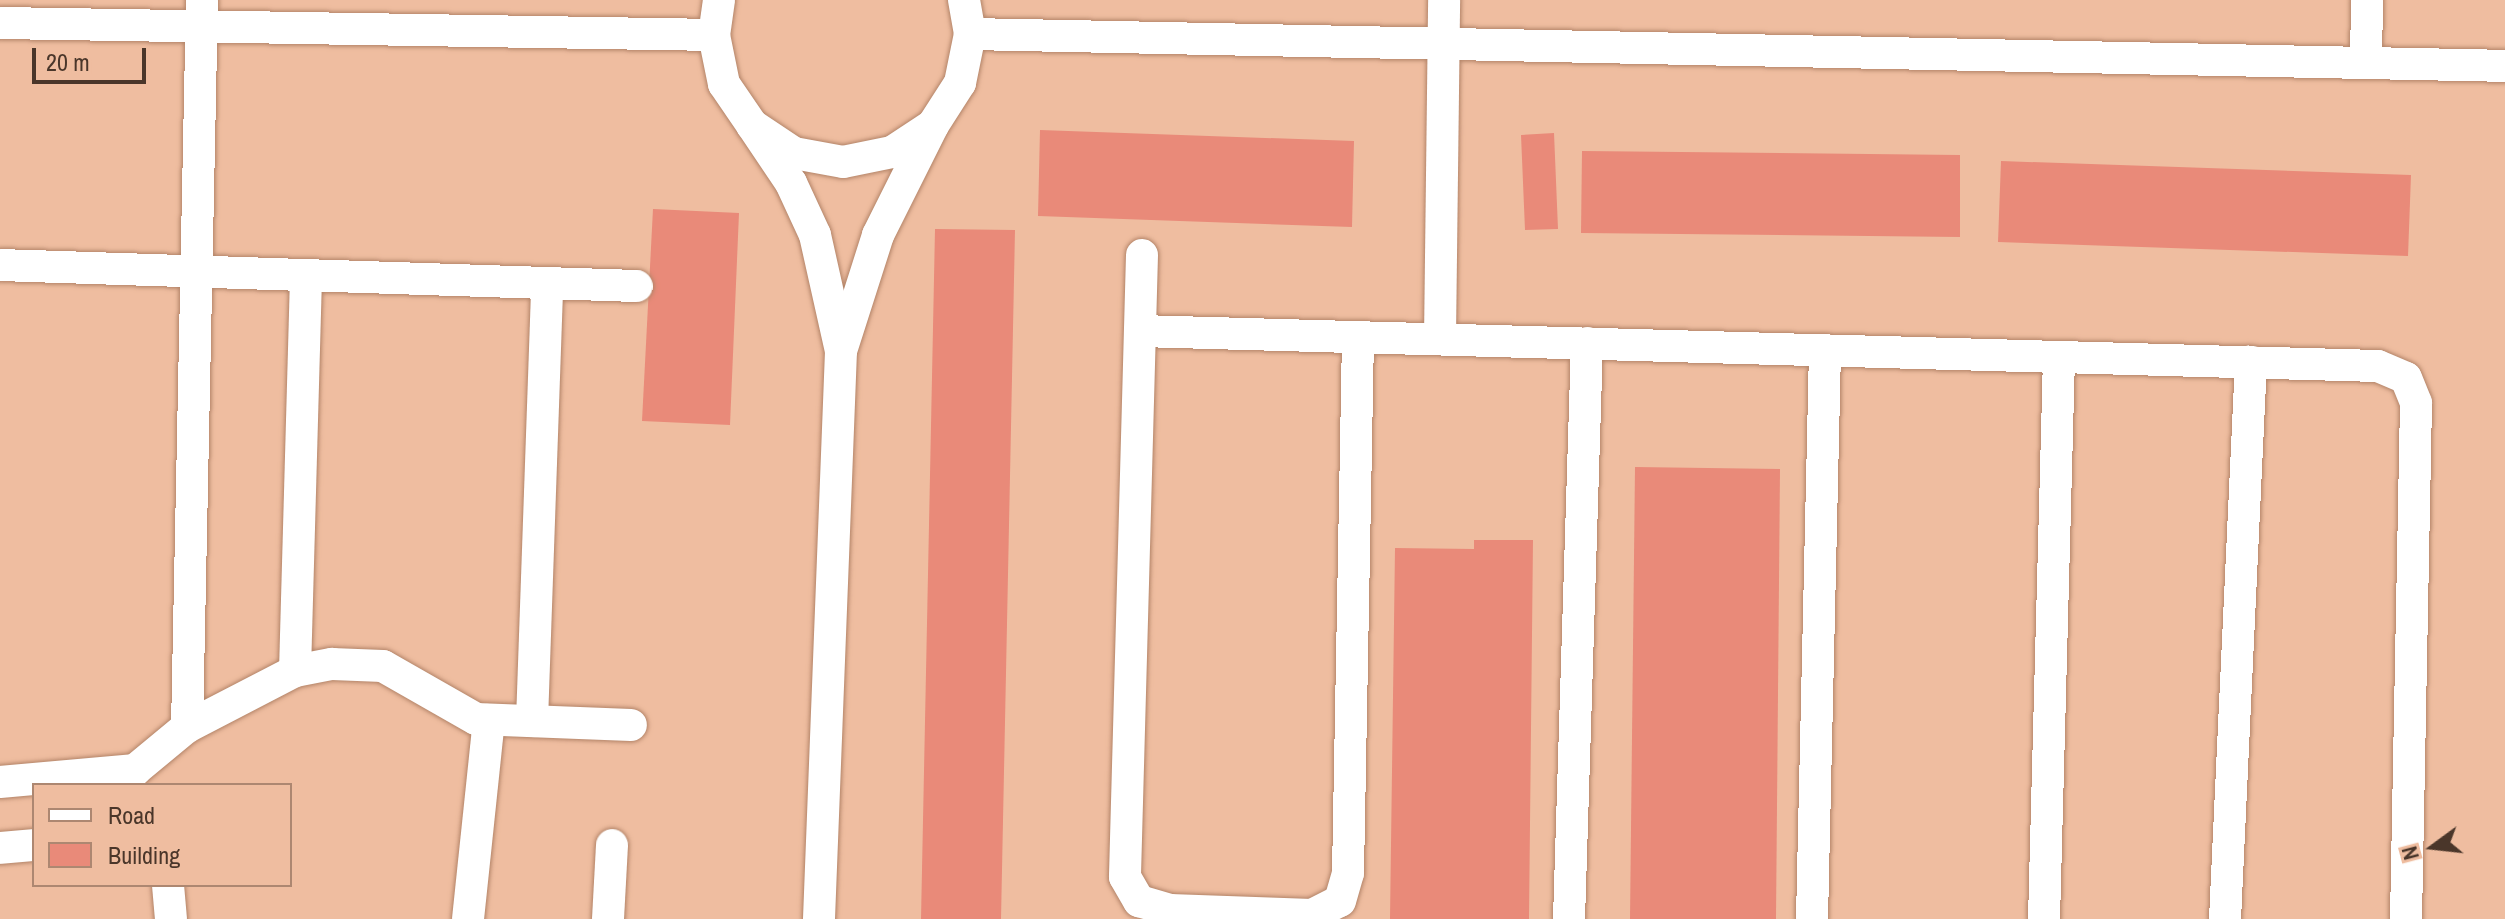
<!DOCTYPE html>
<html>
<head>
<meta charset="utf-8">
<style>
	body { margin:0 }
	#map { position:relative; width:2505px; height:919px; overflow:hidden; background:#efbda0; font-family:"Archivo Narrow",sans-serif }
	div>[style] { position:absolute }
	.building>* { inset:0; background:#e98a79 }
	.roads { filter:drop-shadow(0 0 2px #b38468) drop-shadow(0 0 2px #b38468) }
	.street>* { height:32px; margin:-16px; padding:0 16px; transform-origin:16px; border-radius:16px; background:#fff }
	span { translate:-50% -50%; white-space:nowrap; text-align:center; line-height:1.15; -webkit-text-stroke:6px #efbda0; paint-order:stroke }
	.legend { position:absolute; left:32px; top:783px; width:260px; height:104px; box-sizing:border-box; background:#efbda0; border:2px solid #ad8771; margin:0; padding:10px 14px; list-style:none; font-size:24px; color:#4a362a }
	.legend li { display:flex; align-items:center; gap:16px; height:40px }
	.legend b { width:40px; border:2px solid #ad8771 }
	.north { position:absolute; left:2393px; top:807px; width:80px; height:80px; -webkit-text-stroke:6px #efbda0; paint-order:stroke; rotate:255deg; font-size:22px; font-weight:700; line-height:32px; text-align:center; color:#4a362a }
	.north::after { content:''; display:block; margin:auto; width:28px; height:36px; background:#4a362a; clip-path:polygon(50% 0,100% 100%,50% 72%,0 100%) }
	.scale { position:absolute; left:32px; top:48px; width:114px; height:36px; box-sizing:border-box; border:4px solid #4a362a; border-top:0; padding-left:10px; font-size:24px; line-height:28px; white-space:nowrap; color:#4a362a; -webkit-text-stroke:6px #efbda0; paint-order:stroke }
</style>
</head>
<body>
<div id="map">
	<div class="building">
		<i style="clip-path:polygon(1040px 130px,1354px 141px,1352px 227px,1038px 216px)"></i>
		<i style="clip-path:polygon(1554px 133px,1558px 229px,1525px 230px,1521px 135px)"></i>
		<i style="clip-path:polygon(1582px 151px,1960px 155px,1960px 237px,1581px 233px)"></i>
		<i style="clip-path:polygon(2001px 161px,2411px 175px,2408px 256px,1998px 242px)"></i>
		<i style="clip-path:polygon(653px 209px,739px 213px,730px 425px,642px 421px)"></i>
		<i style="clip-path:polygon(935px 229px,1015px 230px,1001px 919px,921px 919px)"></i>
		<i style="clip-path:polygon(1635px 467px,1780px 469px,1776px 919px,1630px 919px)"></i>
		<i style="clip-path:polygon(1474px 540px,1533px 540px,1529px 919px,1390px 919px,1395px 548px,1474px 549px)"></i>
	</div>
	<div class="roads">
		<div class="street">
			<i style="left:719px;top:0;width:35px;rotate:98deg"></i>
			<i style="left:714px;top:35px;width:50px;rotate:78.5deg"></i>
			<i style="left:724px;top:84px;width:50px;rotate:55.7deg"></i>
			<i style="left:752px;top:125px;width:50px;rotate:33.7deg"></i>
			<i style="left:794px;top:153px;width:50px;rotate:10.4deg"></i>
			<i style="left:843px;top:162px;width:50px;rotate:-11.5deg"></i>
			<i style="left:892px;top:152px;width:49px;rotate:-33.4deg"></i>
			<i style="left:933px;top:125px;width:50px;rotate:-57.3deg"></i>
			<i style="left:960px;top:83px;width:50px;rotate:-78.5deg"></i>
			<i style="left:970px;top:34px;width:35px;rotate:-100deg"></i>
			<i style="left:0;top:23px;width:714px;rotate:0.96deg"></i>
			<i style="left:970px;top:34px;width:1535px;rotate:1.19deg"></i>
			<i style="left:2366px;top:63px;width:63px;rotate:-89.1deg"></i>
			<i style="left:752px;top:125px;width:70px;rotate:56.1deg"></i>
			<i style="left:791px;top:183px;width:57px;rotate:65.2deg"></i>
			<i style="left:815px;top:235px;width:119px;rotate:77.4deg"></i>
			<i style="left:841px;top:351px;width:568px;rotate:92.22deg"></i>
			<i style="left:1142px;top:255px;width:622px;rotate:91.57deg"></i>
			<i style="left:1125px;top:877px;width:28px;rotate:60deg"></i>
			<i style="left:1139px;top:901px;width:32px;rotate:16deg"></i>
			<i style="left:1170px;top:910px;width:142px;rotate:2deg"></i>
			<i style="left:1312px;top:915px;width:31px;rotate:-27deg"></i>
			<i style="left:1340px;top:901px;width:29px;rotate:-74deg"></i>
			<i style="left:1348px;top:873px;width:536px;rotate:-88.93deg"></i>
			<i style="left:0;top:265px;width:637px;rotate:1.89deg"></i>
			<i style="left:1140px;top:331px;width:1238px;rotate:1.62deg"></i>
			<i style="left:2378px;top:366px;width:30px;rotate:23deg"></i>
			<i style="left:2406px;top:378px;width:27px;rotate:68deg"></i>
			<i style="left:2416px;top:403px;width:516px;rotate:91.11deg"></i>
			<i style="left:1440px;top:338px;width:338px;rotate:-89.3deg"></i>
			<i style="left:842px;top:348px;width:119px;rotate:-72.3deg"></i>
			<i style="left:878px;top:235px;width:123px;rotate:-63.4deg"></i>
			<i style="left:295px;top:671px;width:396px;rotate:-88.4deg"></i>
			<i style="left:532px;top:721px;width:438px;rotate:-88deg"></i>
			<i style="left:187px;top:727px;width:727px;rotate:-88.82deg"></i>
			<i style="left:0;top:782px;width:136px;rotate:-5.1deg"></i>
			<i style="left:135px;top:770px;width:67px;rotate:-39.6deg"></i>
			<i style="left:187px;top:727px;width:122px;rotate:-27.4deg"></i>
			<i style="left:295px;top:671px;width:38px;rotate:-11deg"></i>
			<i style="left:332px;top:664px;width:51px;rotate:2.2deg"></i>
			<i style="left:383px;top:666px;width:107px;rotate:29.7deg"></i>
			<i style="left:476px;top:719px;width:155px;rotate:2.2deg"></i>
			<i style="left:0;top:848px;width:34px;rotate:-5deg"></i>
			<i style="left:168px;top:885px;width:34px;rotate:85deg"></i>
			<i style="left:468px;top:919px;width:200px;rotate:-84deg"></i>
			<i style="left:608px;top:919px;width:74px;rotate:-86.9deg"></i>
			<i style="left:1569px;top:919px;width:576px;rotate:-88.21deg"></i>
			<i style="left:1812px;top:919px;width:569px;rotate:-88.69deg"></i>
			<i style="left:2044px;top:919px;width:562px;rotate:-88.47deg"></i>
			<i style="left:2225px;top:919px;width:558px;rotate:-87.33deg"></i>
		</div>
	</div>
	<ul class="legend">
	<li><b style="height:10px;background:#fff"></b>Road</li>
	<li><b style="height:22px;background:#e98a79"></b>Building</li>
	</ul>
	<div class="north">N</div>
	<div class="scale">20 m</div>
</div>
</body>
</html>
